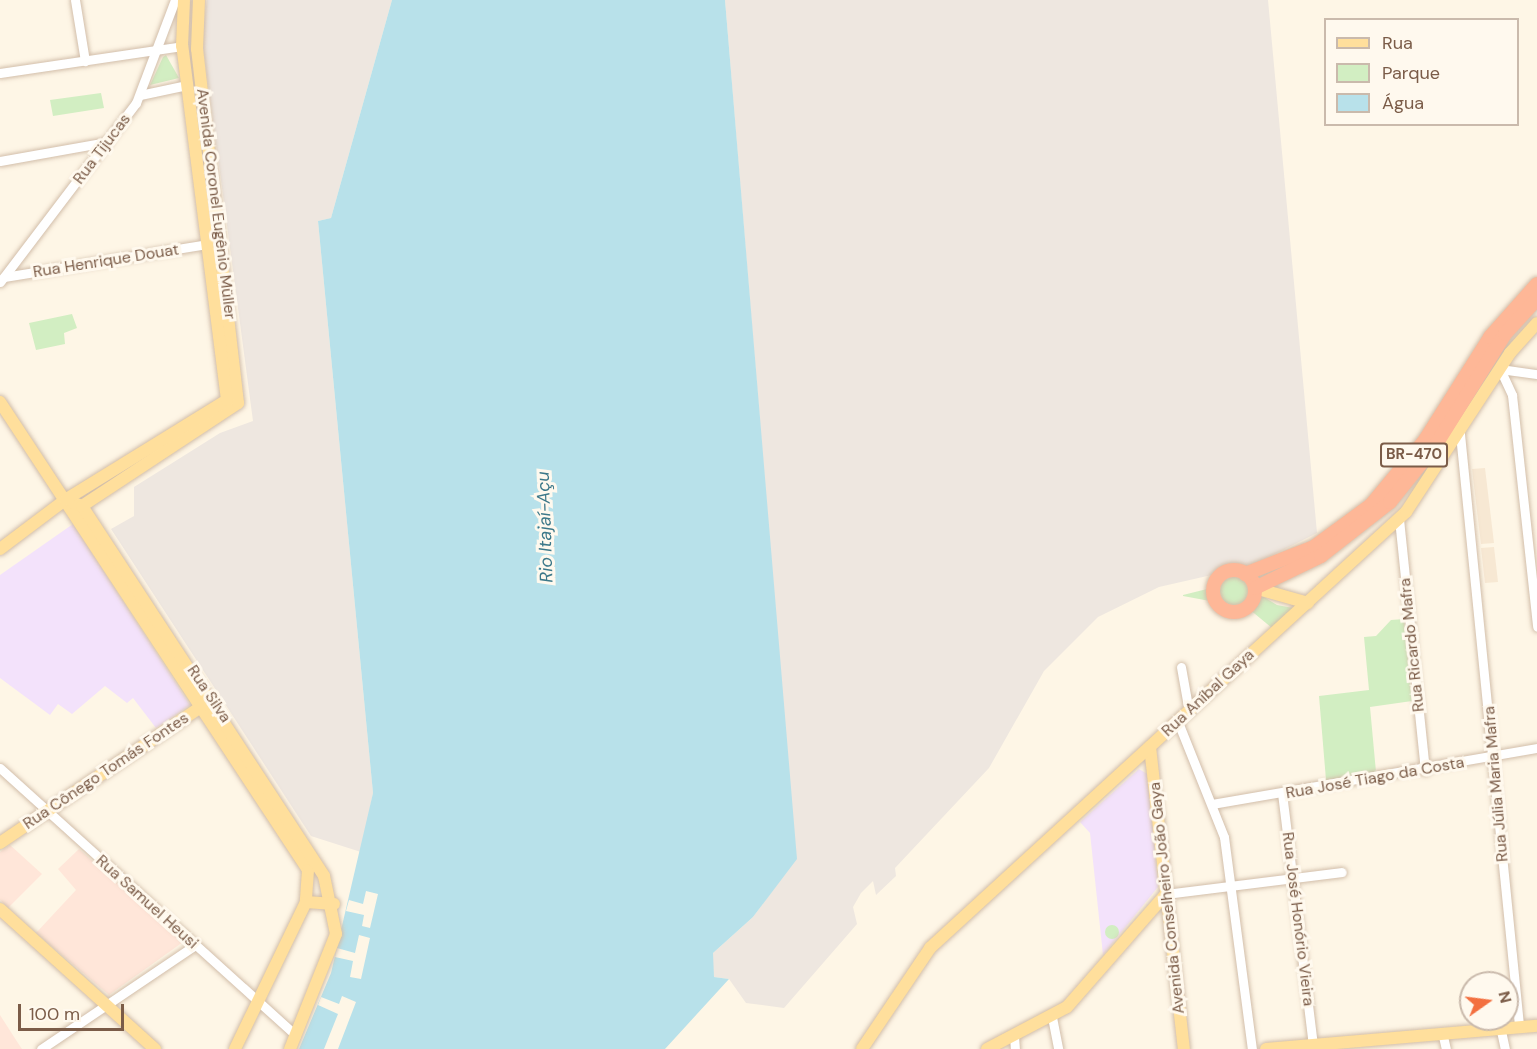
<!DOCTYPE html>
<html>
<head>
<meta charset="utf-8">
<style>
	body { margin:0 }
	#map { position:relative; width:1537px; height:1049px; overflow:hidden; background:#fef6e6; font-family:"DM Sans",sans-serif }
	div>[style] { position:absolute }
	.residential>* { inset:0; background:#f7e8d3 }
	.commercial>* { inset:0; background:#ffe6d9 }
	.industrial>* { inset:0; background:#eee7e0 }
	.education>* { inset:0; background:#f3e2fb }
	.green>* { inset:0; background:#d2eec2 }
	.round { border-radius:50% }
	.water>* { inset:0; background:#b8e1ea }
	.pier>* { inset:0; background:#fef6e6 }
	.roads { filter:drop-shadow(0 0 2px #d2beaa) drop-shadow(0 0 2px #d2beaa) }
	.minor>* { height:9px; margin:-4.5px; padding:0 4.5px; transform-origin:4.5px; border-radius:4.5px; background:#fff }
	.major>* { height:12px; margin:-6px; padding:0 6px; transform-origin:6px; border-radius:6px; background:#ffdf9c }
	.highway>* { height:14px; margin:-7px; padding:0 7px; transform-origin:7px; border-radius:7px; background:#feb797 }
	.highway>.ring { margin:-7px; padding:0; box-sizing:content-box; background:none; border:14px solid #feb797; border-radius:50% }
	span { translate:-50% -50%; white-space:nowrap; text-align:center; line-height:1.15; -webkit-text-stroke:6px #fff9ee; paint-order:stroke }
	.shield-label span { padding:2px 4px; background:#fff9ee; border:2px solid; border-radius:4px; -webkit-text-stroke-width:0 }
	.shield-label { font-size:15px; color:#7b5c48; font-weight:700 }
	.street-label { font-size:16px; color:#7b5c48 }
	.water-label { font-size:18px; color:#3c7889; font-style:italic }
	.legend { position:absolute; left:1324px; top:18px; width:195px; height:108px; box-sizing:border-box; background:#fff9ee; border:2px solid #cabaac; margin:0; padding:8px 10px; list-style:none; font-size:18px; color:#7b5c48 }
	.legend li { display:flex; align-items:center; gap:12px; height:30px }
	.legend b { width:30px; border:2px solid #cabaac }
	.north { position:absolute; left:1459px; top:971px; width:60px; height:60px; box-sizing:border-box; background:#fff9ee; border:2px solid #cabaac; border-radius:50%; rotate:76deg; font-size:16px; font-weight:700; line-height:24px; text-align:center; color:#7b5c48 }
	.north::after { content:''; display:block; margin:auto; width:21px; height:27px; background:#f37040; clip-path:polygon(50% 0,100% 100%,50% 72%,0 100%) }
	.scale { position:absolute; left:18px; top:1004px; width:106px; height:27px; box-sizing:border-box; border:3px solid #7b5c48; border-top:0; padding-left:8px; font-size:18px; line-height:21px; white-space:nowrap; color:#7b5c48; -webkit-text-stroke:4px #fff9ee; paint-order:stroke }
</style>
</head>
<body>
<div id="map">
	<div class="residential">
		<i style="clip-path:polygon(1485px 468px,1494px 543px,1481px 544px,1472px 469px)"></i>
		<i style="clip-path:polygon(1494px 547px,1498px 582px,1485px 583px,1481px 548px)"></i>
	</div>
	<div class="commercial">
		<i style="clip-path:polygon(10px 845px,42px 874px,8px 908px,0 900px,0 852px)"></i>
		<i style="clip-path:polygon(79px 849px,183px 942px,109px 995px,36px 933px,76px 890px,58px 869px)"></i>
		<i style="clip-path:polygon(0 1015px,16px 1040px,22px 1049px,0 1049px)"></i>
	</div>
	<div class="industrial">
		<i style="clip-path:polygon(207px 0,392px 0,331px 218px,318px 221px,373px 793px,361px 852px,311px 836px,111px 529px,134px 516px,134px 487px,220px 433px,253px 421px,202px 37px)"></i>
		<i style="clip-path:polygon(725px 0,1268px 0,1317px 533px,1251px 566px,1159px 587px,1098px 617px,1044px 671px,989px 768px,895px 868px,896px 876px,876px 895px,873px 881px,861px 893px,853px 907px,857px 924px,784px 1008px,746px 1003px,729px 979px,714px 977px,711px 963px,713px 953px,753px 917px,796px 859px)"></i>
	</div>
	<div class="education">
		<i style="clip-path:polygon(73px 524px,190px 705px,156px 728px,133px 698px,127px 703px,105px 686px,72px 714px,58px 704px,50px 715px,0 678px,0 575px)"></i>
		<i style="clip-path:polygon(1139px 769px,1147px 774px,1158px 887px,1103px 955px,1090px 833px,1080px 822px)"></i>
	</div>
	<div class="green">
		<i style="clip-path:polygon(166px 55px,179px 78px,150px 85px,163px 57px)"></i>
		<i style="clip-path:polygon(101px 93px,104px 108px,53px 116px,50px 100px)"></i>
		<i style="clip-path:polygon(72px 314px,77px 328px,64px 333px,65px 344px,36px 350px,29px 323px)"></i>
		<i class="round" style="left:1220px;top:577px;width:28px;height:28px"></i>
		<i style="clip-path:polygon(1207px 589px,1210px 601px,1183px 596px,1183px 595px)"></i>
		<i style="clip-path:polygon(1261px 595px,1277px 605px,1293px 608px,1272px 628px,1249px 609px)"></i>
		<i style="clip-path:polygon(1404px 619px,1412px 701px,1370px 707px,1376px 772px,1326px 780px,1319px 696px,1369px 690px,1364px 637px,1376px 636px,1391px 620px)"></i>
		<i class="round" style="left:1105px;top:925px;width:14px;height:14px"></i>
	</div>
	<div class="water">
		<i style="clip-path:polygon(392px 0,725px 0,797px 859px,753px 917px,713px 953px,714px 977px,729px 979px,665px 1049px,299px 1049px,331px 973px,373px 793px,318px 221px,331px 218px)"></i>
	</div>
	<div class="pier">
		<i style="clip-path:polygon(366px 891px,378px 894px,370px 928px,362px 926px,364px 915px,346px 911px,349px 900px,363px 904px)"></i>
		<i style="clip-path:polygon(359px 935px,370px 938px,361px 979px,350px 977px,353px 961px,335px 957px,337px 948px,355px 953px)"></i>
		<i style="clip-path:polygon(342px 996px,356px 1002px,338px 1049px,324px 1049px,338px 1014px,318px 1005px,321px 997px,339px 1004px)"></i>
	</div>
	<div class="roads">
		<div class="minor">
			<i style="left:75px;top:0;width:62px;rotate:80.7deg"></i>
			<i style="left:0;top:73px;width:184px;rotate:-8.4deg"></i>
			<i style="left:140px;top:95px;width:48px;rotate:-12deg"></i>
			<i style="left:0;top:161px;width:109px;rotate:-10.1deg"></i>
			<i style="left:4px;top:277px;width:207px;rotate:-9.2deg"></i>
			<i style="left:0;top:282px;width:225px;rotate:-52.8deg"></i>
			<i style="left:136px;top:103px;width:110px;rotate:-69.3deg"></i>
			<i style="left:1500px;top:369px;width:29px;rotate:65deg"></i>
			<i style="left:1512px;top:395px;width:233px;rotate:83.8deg"></i>
			<i style="left:1500px;top:369px;width:37px;rotate:8deg"></i>
			<i style="left:1460px;top:434px;width:594px;rotate:84.3deg"></i>
			<i style="left:1399px;top:519px;width:253px;rotate:84.1deg"></i>
			<i style="left:1181px;top:667px;width:46px;rotate:79.9deg"></i>
			<i style="left:1178px;top:722px;width:124px;rotate:68.2deg"></i>
			<i style="left:1224px;top:837px;width:214px;rotate:82.5deg"></i>
			<i style="left:0;top:768px;width:399px;rotate:42.1deg"></i>
			<i style="left:1282px;top:793px;width:254px;rotate:83deg"></i>
			<i style="left:1212px;top:804px;width:330px;rotate:-9.8deg"></i>
			<i style="left:1166px;top:894px;width:177px;rotate:-7.1deg"></i>
			<i style="left:1052px;top:1017px;width:33px;rotate:79deg"></i>
			<i style="left:1500px;top:1026px;width:24px;rotate:78deg"></i>
			<i style="left:1442px;top:1032px;width:17px;rotate:77deg"></i>
			<i style="left:1014px;top:1036px;width:13px;rotate:86deg"></i>
			<i style="left:41px;top:1049px;width:186px;rotate:-34deg"></i>
		</div>
		<div class="major">
			<i style="left:0;top:402px;width:560px;rotate:56.65deg"></i>
			<i style="left:308px;top:870px;width:32px;rotate:94deg"></i>
			<i style="left:306px;top:902px;width:163px;rotate:115.8deg"></i>
			<i style="left:65px;top:500px;width:18px;rotate:19deg"></i>
			<i style="left:82px;top:506px;width:442px;rotate:56.8deg"></i>
			<i style="left:324px;top:876px;width:59px;rotate:78.3deg"></i>
			<i style="left:336px;top:934px;width:124px;rotate:111.8deg"></i>
			<i style="left:82px;top:506px;width:187px;rotate:-33.4deg"></i>
			<i style="left:238px;top:403px;width:356px;rotate:-96.6deg"></i>
			<i style="left:197px;top:49px;width:49px;rotate:-87.7deg"></i>
			<i style="left:0;top:549px;width:81px;rotate:-37deg"></i>
			<i style="left:65px;top:500px;width:190px;rotate:-31.7deg"></i>
			<i style="left:227px;top:400px;width:357px;rotate:-97.2deg"></i>
			<i style="left:182px;top:46px;width:46px;rotate:-87.5deg"></i>
			<i style="left:1255px;top:588px;width:55px;rotate:15.8deg"></i>
			<i style="left:1150px;top:747px;width:304px;rotate:83.6deg"></i>
			<i style="left:0;top:843px;width:250px;rotate:-34.1deg"></i>
			<i style="left:306px;top:902px;width:28px;rotate:4deg"></i>
			<i style="left:0;top:909px;width:209px;rotate:42.1deg"></i>
			<i style="left:862px;top:1049px;width:122px;rotate:-56deg"></i>
			<i style="left:930px;top:948px;width:646px;rotate:-42.49deg"></i>
			<i style="left:1406px;top:512px;width:190px;rotate:-56.8deg"></i>
			<i style="left:1510px;top:353px;width:40px;rotate:-48deg"></i>
			<i style="left:987px;top:1049px;width:90px;rotate:-27.7deg"></i>
			<i style="left:1067px;top:1007px;width:150px;rotate:-48.8deg"></i>
			<i style="left:1266px;top:1049px;width:272px;rotate:-4.9deg"></i>
		</div>
		<div class="highway">
			<i class="ring" style="left:1213px;top:570px;width:28px;height:28px"></i>
			<i style="left:1245px;top:574px;width:74px;rotate:-21.4deg"></i>
			<i style="left:1314px;top:547px;width:71px;rotate:-36.4deg"></i>
			<i style="left:1371px;top:505px;width:85px;rotate:-50.3deg"></i>
			<i style="left:1425px;top:440px;width:122px;rotate:-57.7deg"></i>
			<i style="left:1490px;top:337px;width:71px;rotate:-48.4deg"></i>
			<i style="left:1255px;top:588px;width:73px;rotate:-25.9deg"></i>
			<i style="left:1321px;top:556px;width:88px;rotate:-38deg"></i>
			<i style="left:1390px;top:502px;width:72px;rotate:-51.2deg"></i>
			<i style="left:1435px;top:446px;width:132px;rotate:-58deg"></i>
			<i style="left:1505px;top:334px;width:47px;rotate:-47.6deg"></i>
		</div>
	</div>
	<div class="shield-label">
		<span style="left:1414px;top:455px">BR-470</span>
	</div>
	<div class="street-label">
		<span style="left:102px;top:149px;rotate:-53deg">Rua Tijucas</span>
		<span style="left:216px;top:204px;rotate:83deg">Avenida Coronel Eugênio Müller</span>
		<span style="left:106px;top:261px;rotate:-9deg">Rua Henrique Douat</span>
		<span style="left:1412px;top:645px;rotate:-96deg">Rua Ricardo Mafra</span>
		<span style="left:1208px;top:693px;rotate:-43deg">Rua Aníbal Gaya</span>
		<span style="left:209px;top:694px;rotate:56deg">Rua Silva</span>
		<span style="left:106px;top:771px;rotate:-34deg">Rua Cônego Tomás Fontes</span>
		<span style="left:1375px;top:778px;rotate:-10deg">Rua José Tiago da Costa</span>
		<span style="left:1496px;top:784px;rotate:-95deg">Rua Júlia Maria Mafra</span>
		<span style="left:1167px;top:898px;rotate:-96deg">Avenida Conselheiro João Gaya</span>
		<span style="left:147px;top:902px;rotate:42deg">Rua Samuel Heusi</span>
		<span style="left:1298px;top:919px;rotate:83deg">Rua José Honório Vieira</span>
	</div>
	<div class="water-label">
		<span style="left:545px;top:527px;rotate:-92deg">Rio Itajaí-Açu</span>
	</div>
	<ul class="legend">
	<li><b style="height:8px;background:#ffdf9c"></b>Rua</li>
	<li><b style="height:16px;background:#d2eec2"></b>Parque</li>
	<li><b style="height:16px;background:#b8e1ea"></b>Água</li>
	</ul>
	<div class="north">N</div>
	<div class="scale">100 m</div>
</div>
</body>
</html>
